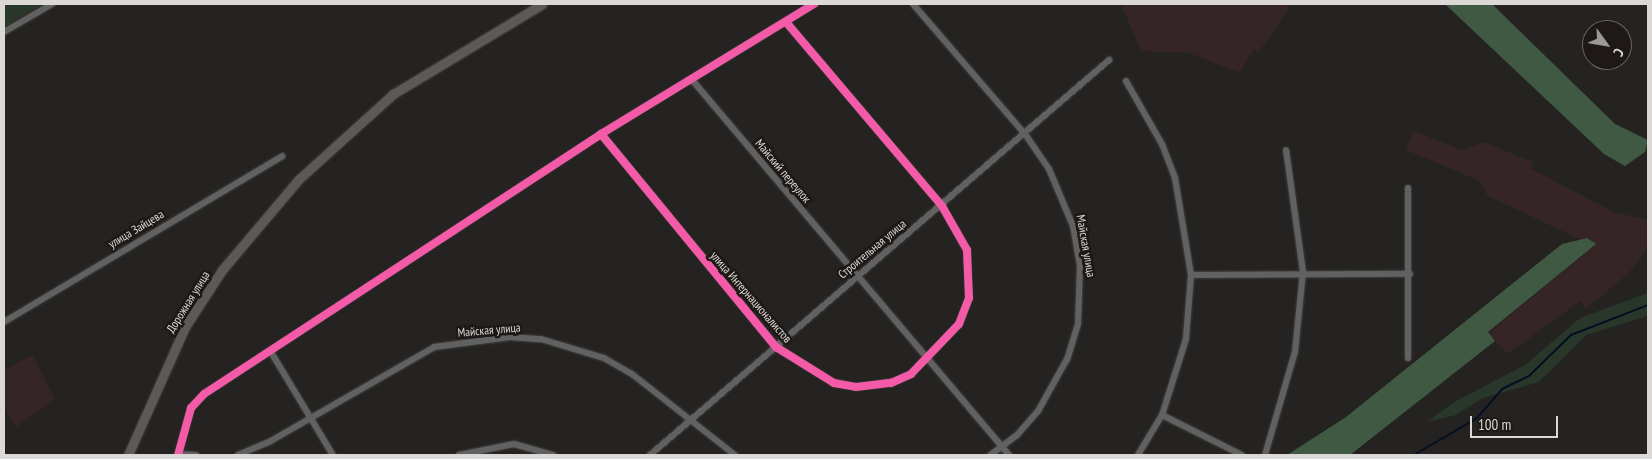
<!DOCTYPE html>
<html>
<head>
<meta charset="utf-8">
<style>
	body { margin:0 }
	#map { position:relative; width:1652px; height:459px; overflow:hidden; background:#252321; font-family:"PT Sans Narrow",sans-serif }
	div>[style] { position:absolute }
	.industrial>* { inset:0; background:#352526 }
	.green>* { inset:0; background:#28372a }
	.forest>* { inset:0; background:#405942 }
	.stream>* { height:2px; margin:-1px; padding:0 1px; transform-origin:1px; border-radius:1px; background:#040e23 }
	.roads { filter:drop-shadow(0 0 1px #41403f) drop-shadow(0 0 1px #41403f) }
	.street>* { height:6px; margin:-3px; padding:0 3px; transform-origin:3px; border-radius:3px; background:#626161 }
	.secondary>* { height:9px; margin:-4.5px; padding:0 4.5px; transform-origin:4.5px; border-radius:4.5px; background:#5c5a58 }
	.cycleway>* { height:8px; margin:-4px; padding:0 4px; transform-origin:4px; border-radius:4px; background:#f35aa7 }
	span { translate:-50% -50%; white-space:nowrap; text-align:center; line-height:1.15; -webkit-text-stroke:5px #1e1916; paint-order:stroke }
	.street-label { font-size:12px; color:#dbd8d6 }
	.frame { position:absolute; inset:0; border:5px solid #dbd8d6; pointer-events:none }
	.north { position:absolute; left:1582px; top:20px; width:50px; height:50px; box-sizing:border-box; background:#1e1916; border:1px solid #6a6563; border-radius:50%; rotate:122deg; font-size:14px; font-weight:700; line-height:20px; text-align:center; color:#dbd8d6 }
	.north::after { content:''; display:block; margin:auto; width:18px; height:22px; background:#9b9997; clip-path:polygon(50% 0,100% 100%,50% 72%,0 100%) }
	.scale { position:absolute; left:1470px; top:416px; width:88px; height:22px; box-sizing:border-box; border:2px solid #dbd8d6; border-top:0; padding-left:6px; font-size:15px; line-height:18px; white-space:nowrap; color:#dbd8d6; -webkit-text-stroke:4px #1e1916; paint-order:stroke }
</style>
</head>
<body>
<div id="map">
	<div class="industrial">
		<i style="clip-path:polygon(1121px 4px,1291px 4px,1273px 34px,1258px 52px,1254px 49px,1240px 73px,1189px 53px,1141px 51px)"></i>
		<i style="clip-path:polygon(1414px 131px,1462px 150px,1484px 142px,1533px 162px,1531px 169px,1614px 212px,1648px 220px,1648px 247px,1628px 274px,1586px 309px,1580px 301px,1507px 354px,1489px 333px,1594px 246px,1488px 196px,1478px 180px,1406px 150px)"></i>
		<i style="clip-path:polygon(33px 355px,55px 399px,16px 427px,4px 405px,4px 370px)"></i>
	</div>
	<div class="green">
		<i style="clip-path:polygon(4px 4px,43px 4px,4px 27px)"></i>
		<i style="clip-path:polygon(1648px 293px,1648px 316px,1586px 335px,1539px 382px,1483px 398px,1456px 415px,1427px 422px,1454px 402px,1525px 365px,1580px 318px)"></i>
	</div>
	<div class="forest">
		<i style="clip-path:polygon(1445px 4px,1492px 4px,1615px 124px,1648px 140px,1645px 152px,1625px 166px,1604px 154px)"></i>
		<i style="clip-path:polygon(1587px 238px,1596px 244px,1488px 332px,1495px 341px,1350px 455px,1287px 455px,1346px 417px,1562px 244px)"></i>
	</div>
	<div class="stream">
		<i style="left:1414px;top:455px;width:73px;rotate:-30.4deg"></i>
		<i style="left:1477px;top:418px;width:38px;rotate:-49deg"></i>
		<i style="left:1502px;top:389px;width:30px;rotate:-26deg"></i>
		<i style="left:1529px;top:376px;width:59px;rotate:-44.3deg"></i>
		<i style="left:1571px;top:335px;width:83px;rotate:-21.3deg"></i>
	</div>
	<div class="roads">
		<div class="street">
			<i style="left:913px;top:4px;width:172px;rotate:49.3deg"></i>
			<i style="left:1025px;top:134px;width:42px;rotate:55.6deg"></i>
			<i style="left:1049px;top:169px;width:62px;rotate:67.2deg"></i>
			<i style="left:1073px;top:226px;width:40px;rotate:80deg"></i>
			<i style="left:1080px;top:265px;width:59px;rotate:91.9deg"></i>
			<i style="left:1078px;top:324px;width:37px;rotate:107deg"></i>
			<i style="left:1067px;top:359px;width:60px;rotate:119.1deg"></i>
			<i style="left:1038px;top:411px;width:32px;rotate:131deg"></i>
			<i style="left:1017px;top:435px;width:34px;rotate:143deg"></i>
			<i style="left:4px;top:32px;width:56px;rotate:-30.3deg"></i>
			<i style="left:693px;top:81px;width:490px;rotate:49.8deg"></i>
			<i style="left:1126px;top:81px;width:73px;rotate:60.3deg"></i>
			<i style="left:1162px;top:144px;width:36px;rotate:69deg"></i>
			<i style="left:1175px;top:178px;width:98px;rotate:80.6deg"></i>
			<i style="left:1191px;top:275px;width:64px;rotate:94.5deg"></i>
			<i style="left:1186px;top:339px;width:80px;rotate:107.5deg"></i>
			<i style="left:1162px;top:415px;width:47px;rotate:121deg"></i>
			<i style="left:601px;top:134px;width:276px;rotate:50.6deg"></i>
			<i style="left:776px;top:347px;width:68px;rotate:31.8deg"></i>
			<i style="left:834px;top:383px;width:22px;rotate:10deg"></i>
			<i style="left:856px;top:387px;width:35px;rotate:-7deg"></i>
			<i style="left:891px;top:383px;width:22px;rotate:-24deg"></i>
			<i style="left:911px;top:374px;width:69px;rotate:-46.2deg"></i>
			<i style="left:959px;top:324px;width:28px;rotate:-69deg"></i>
			<i style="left:969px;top:298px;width:48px;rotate:-92.4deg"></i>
			<i style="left:967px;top:250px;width:51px;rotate:-119.6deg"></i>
			<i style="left:942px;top:206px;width:241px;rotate:-130.3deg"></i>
			<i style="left:1408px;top:188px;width:170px;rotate:90deg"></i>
			<i style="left:1191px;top:275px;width:219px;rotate:-0.3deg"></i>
			<i style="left:4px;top:322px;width:324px;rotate:-30.8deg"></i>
			<i style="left:271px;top:352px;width:120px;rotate:59deg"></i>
			<i style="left:1162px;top:415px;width:89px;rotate:26.6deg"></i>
			<i style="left:178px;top:454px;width:18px;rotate:3deg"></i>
			<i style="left:178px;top:455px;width:49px;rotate:-74.5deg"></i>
			<i style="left:191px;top:408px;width:19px;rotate:-47deg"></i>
			<i style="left:204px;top:394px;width:475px;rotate:-33.2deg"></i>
			<i style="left:601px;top:134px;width:250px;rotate:-31.4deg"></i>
			<i style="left:238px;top:455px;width:34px;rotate:-23deg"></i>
			<i style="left:269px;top:442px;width:190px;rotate:-29.9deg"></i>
			<i style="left:434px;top:347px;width:77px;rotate:-7.5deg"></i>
			<i style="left:510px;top:337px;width:31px;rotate:4deg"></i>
			<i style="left:541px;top:339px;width:66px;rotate:16.8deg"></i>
			<i style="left:604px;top:358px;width:32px;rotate:30deg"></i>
			<i style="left:632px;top:374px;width:131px;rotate:38.2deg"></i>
			<i style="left:459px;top:455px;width:56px;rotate:-11.3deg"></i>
			<i style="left:514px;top:444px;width:41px;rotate:15.8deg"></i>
			<i style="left:650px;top:455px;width:606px;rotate:-40.71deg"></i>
			<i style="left:1265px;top:455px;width:107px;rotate:-73.8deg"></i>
			<i style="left:1295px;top:352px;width:80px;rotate:-84.3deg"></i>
			<i style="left:1303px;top:272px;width:123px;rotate:-97.9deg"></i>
		</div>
		<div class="secondary">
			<i style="left:128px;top:455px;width:140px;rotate:-66deg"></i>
			<i style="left:185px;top:327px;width:68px;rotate:-57deg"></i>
			<i style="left:222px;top:270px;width:119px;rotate:-49.8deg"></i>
			<i style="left:299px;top:179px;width:127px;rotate:-42.1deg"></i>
			<i style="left:393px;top:94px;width:174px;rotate:-31.1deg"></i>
		</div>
	</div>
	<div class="cycleway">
		<i style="left:601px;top:134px;width:276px;rotate:50.6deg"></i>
		<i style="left:776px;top:347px;width:68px;rotate:31.8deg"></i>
		<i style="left:834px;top:383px;width:22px;rotate:10deg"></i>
		<i style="left:856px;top:387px;width:35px;rotate:-7deg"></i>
		<i style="left:891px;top:383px;width:22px;rotate:-24deg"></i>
		<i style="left:911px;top:374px;width:69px;rotate:-46.2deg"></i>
		<i style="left:959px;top:324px;width:28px;rotate:-69deg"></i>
		<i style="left:969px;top:298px;width:48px;rotate:-92.4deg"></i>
		<i style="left:967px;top:250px;width:51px;rotate:-119.6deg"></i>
		<i style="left:942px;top:206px;width:241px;rotate:-130.3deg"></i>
		<i style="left:178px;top:455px;width:49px;rotate:-74.5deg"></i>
		<i style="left:191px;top:408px;width:19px;rotate:-47deg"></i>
		<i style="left:204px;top:394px;width:475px;rotate:-33.2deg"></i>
		<i style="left:601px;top:134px;width:250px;rotate:-31.4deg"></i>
	</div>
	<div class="street-label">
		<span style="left:783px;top:171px;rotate:50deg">Майский переулок</span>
		<span style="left:136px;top:229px;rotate:-31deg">улица Зайцева</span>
		<span style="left:1086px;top:246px;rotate:80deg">Майская улица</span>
		<span style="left:872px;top:249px;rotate:-40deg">Строительная улица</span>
		<span style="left:751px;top:297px;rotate:49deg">улица Интернационалистов</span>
		<span style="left:188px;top:302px;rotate:-58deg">Дорожная улица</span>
		<span style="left:489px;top:330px;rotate:-5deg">Майская улица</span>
	</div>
	<div class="frame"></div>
	<div class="north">С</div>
	<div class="scale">100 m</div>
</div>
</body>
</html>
